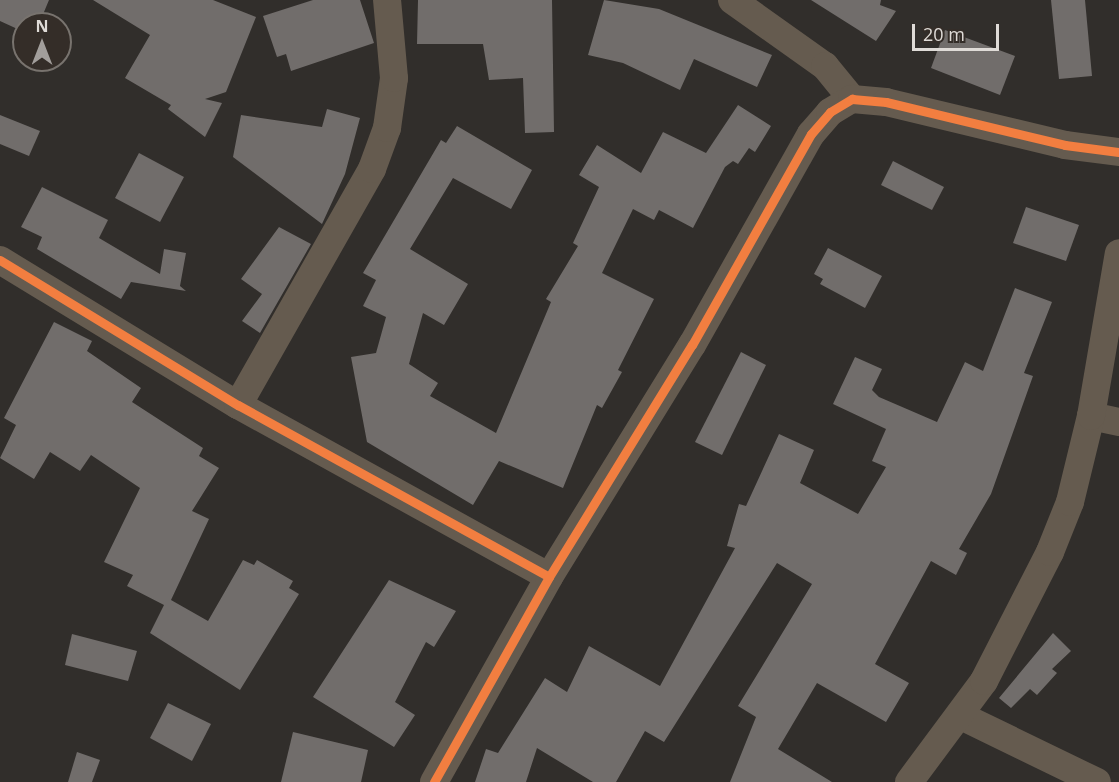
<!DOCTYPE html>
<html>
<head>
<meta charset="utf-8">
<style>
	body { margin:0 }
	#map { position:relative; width:1119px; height:782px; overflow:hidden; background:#312e2b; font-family:"Open Sans",sans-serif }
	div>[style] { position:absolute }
	.building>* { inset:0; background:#716d6b }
	.minor>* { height:28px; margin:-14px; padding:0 14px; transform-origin:14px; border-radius:14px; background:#655b4f }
	.cycleway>* { height:9px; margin:-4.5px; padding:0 4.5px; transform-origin:4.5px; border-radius:4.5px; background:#f27e40 }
	span { translate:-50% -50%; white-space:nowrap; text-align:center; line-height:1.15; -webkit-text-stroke:6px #342d28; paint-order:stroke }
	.north { position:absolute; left:12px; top:12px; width:60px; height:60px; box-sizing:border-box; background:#342d28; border:2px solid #78736e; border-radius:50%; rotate:0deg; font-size:16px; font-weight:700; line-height:24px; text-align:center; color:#dfdbd7 }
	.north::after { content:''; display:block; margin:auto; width:21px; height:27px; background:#a29e9b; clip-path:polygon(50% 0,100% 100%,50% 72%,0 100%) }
	.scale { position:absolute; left:912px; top:24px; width:87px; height:27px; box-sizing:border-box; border:3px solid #dfdbd7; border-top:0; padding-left:8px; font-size:18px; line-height:21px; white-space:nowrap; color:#dfdbd7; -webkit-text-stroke:4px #342d28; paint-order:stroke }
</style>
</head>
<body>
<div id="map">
	<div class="building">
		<i style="clip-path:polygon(0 0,49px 0,39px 24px,24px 24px,24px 32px,0 21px)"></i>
		<i style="clip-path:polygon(93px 0,213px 0,256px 17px,226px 92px,205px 99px,222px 103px,205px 137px,168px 109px,171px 105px,125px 78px,150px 35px)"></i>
		<i style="clip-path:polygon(313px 0,360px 0,374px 43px,291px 71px,286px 54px,277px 57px,263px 16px)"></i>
		<i style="clip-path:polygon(418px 0,552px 0,554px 132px,525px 133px,523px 78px,489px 80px,483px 44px,417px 44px)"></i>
		<i style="clip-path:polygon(604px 0,659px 9px,772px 55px,757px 87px,694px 59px,680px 90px,623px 63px,588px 55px)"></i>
		<i style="clip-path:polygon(811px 0,881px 0,880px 5px,896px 11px,876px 41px)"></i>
		<i style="clip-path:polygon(1051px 0,1085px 0,1092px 76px,1059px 79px)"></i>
		<i style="clip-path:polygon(945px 30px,1015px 56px,1000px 95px,931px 68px)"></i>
		<i style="clip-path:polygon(738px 105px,771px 126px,755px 152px,749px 148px,738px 164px,733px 161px,725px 167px,693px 228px,659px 210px,654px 220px,633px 209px,602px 273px,654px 299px,618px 370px,622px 372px,602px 408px,597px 405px,563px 488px,499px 461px,473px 505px,367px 442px,351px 357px,376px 353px,386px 317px,363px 306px,376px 280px,363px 273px,441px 140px,446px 143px,457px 126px,532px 170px,511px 209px,453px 178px,410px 249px,468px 284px,444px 325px,423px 313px,409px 364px,438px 383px,430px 396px,496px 433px,551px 302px,546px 299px,578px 246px,573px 243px,599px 187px,579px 175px,597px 145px,641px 173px,663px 132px,706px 153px)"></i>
		<i style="clip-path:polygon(327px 109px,360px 118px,345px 174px,322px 224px,233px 157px,241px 115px,322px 127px)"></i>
		<i style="clip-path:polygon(0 115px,40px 131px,29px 156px,0 144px)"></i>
		<i style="clip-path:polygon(139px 153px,184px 177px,160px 222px,115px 198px)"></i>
		<i style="clip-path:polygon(893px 161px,944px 187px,932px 210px,881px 185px)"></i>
		<i style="clip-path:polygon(42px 187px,108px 220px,99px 238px,160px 274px,164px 249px,186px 253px,180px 286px,186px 291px,131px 282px,121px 299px,37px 249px,42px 237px,21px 227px)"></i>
		<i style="clip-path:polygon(1026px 207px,1079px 225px,1066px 261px,1013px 243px)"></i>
		<i style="clip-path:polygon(279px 227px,311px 244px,260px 333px,242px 321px,262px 294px,241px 279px)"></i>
		<i style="clip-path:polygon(828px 248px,882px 276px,865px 308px,820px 284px,823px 279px,814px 274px)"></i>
		<i style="clip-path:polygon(1015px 288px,1052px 302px,1024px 373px,1033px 376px,991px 494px,959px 549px,967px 553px,956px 575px,931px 561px,875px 664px,909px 683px,886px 722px,817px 683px,778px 749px,832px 782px,730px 782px,756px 717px,738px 706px,812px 584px,777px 563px,664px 742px,645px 731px,616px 782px,593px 782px,537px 748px,526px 782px,475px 782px,486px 749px,498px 753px,545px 678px,567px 692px,589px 646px,660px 686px,735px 548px,727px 546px,739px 504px,746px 506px,779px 434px,814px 450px,800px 483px,858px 514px,886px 467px,872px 461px,886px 429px,833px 404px,855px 357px,882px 369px,872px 390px,879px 397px,937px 422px,965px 362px,983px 371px)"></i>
		<i style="clip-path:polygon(54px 322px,92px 341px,87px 351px,141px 388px,132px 402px,203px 448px,199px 456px,219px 468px,192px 511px,209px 519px,171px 600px,208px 621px,243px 560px,254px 565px,257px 560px,293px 581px,289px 588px,299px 594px,240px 690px,150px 633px,164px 605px,127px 586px,133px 575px,104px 562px,140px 488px,91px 455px,80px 471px,50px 452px,34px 479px,0 458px,16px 425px,4px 418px)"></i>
		<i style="clip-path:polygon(741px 352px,766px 365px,722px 455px,695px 442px)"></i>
		<i style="clip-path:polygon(389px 580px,456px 611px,434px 647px,426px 642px,395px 702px,415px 715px,394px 747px,313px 697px)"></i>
		<i style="clip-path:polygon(1053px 633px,1071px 651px,1052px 669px,1057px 673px,1037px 695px,1030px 689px,1011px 708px,999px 698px)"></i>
		<i style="clip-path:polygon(72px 634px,137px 651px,128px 681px,65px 665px)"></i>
		<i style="clip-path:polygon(168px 703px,211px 724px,192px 761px,150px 738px)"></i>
		<i style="clip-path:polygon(293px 732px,368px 750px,361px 782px,281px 782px)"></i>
		<i style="clip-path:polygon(77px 752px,100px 760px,92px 782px,68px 782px)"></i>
	</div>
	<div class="minor">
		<i style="left:732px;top:0;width:114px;rotate:35.4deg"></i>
		<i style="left:825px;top:66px;width:43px;rotate:50.7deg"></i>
		<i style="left:0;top:260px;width:279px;rotate:31.4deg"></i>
		<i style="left:238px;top:405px;width:355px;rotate:28.9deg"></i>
		<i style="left:238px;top:405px;width:271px;rotate:-60.4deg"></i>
		<i style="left:372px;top:169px;width:44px;rotate:-69.9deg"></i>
		<i style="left:387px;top:128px;width:50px;rotate:-82deg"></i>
		<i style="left:394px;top:78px;width:78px;rotate:-95.1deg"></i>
		<i style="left:1091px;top:416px;width:29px;rotate:12deg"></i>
		<i style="left:961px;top:716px;width:151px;rotate:25.9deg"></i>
		<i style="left:434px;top:782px;width:235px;rotate:-60.7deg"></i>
		<i style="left:549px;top:577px;width:273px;rotate:-58.4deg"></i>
		<i style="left:692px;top:345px;width:242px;rotate:-60.6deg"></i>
		<i style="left:811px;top:134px;width:29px;rotate:-49deg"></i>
		<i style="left:830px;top:112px;width:26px;rotate:-31deg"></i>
		<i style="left:852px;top:99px;width:34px;rotate:5deg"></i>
		<i style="left:886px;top:102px;width:184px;rotate:13.5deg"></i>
		<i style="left:1065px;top:145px;width:54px;rotate:7.4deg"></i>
		<i style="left:909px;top:782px;width:126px;rotate:-53.4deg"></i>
		<i style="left:984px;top:681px;width:145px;rotate:-62.9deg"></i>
		<i style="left:1050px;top:552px;width:54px;rotate:-68.2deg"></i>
		<i style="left:1070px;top:502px;width:89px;rotate:-76.3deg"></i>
		<i style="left:1091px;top:416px;width:165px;rotate:-80.3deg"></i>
	</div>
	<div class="cycleway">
		<i style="left:0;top:260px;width:279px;rotate:31.4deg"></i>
		<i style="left:238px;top:405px;width:355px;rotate:28.9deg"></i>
		<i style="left:434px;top:782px;width:235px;rotate:-60.7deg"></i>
		<i style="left:549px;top:577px;width:273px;rotate:-58.4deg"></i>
		<i style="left:692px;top:345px;width:242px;rotate:-60.6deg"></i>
		<i style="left:811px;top:134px;width:29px;rotate:-49deg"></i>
		<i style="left:830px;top:112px;width:26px;rotate:-31deg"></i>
		<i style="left:852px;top:99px;width:34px;rotate:5deg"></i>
		<i style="left:886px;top:102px;width:184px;rotate:13.5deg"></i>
		<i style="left:1065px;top:145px;width:54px;rotate:7.4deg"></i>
	</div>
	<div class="north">N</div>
	<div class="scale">20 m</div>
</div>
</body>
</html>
